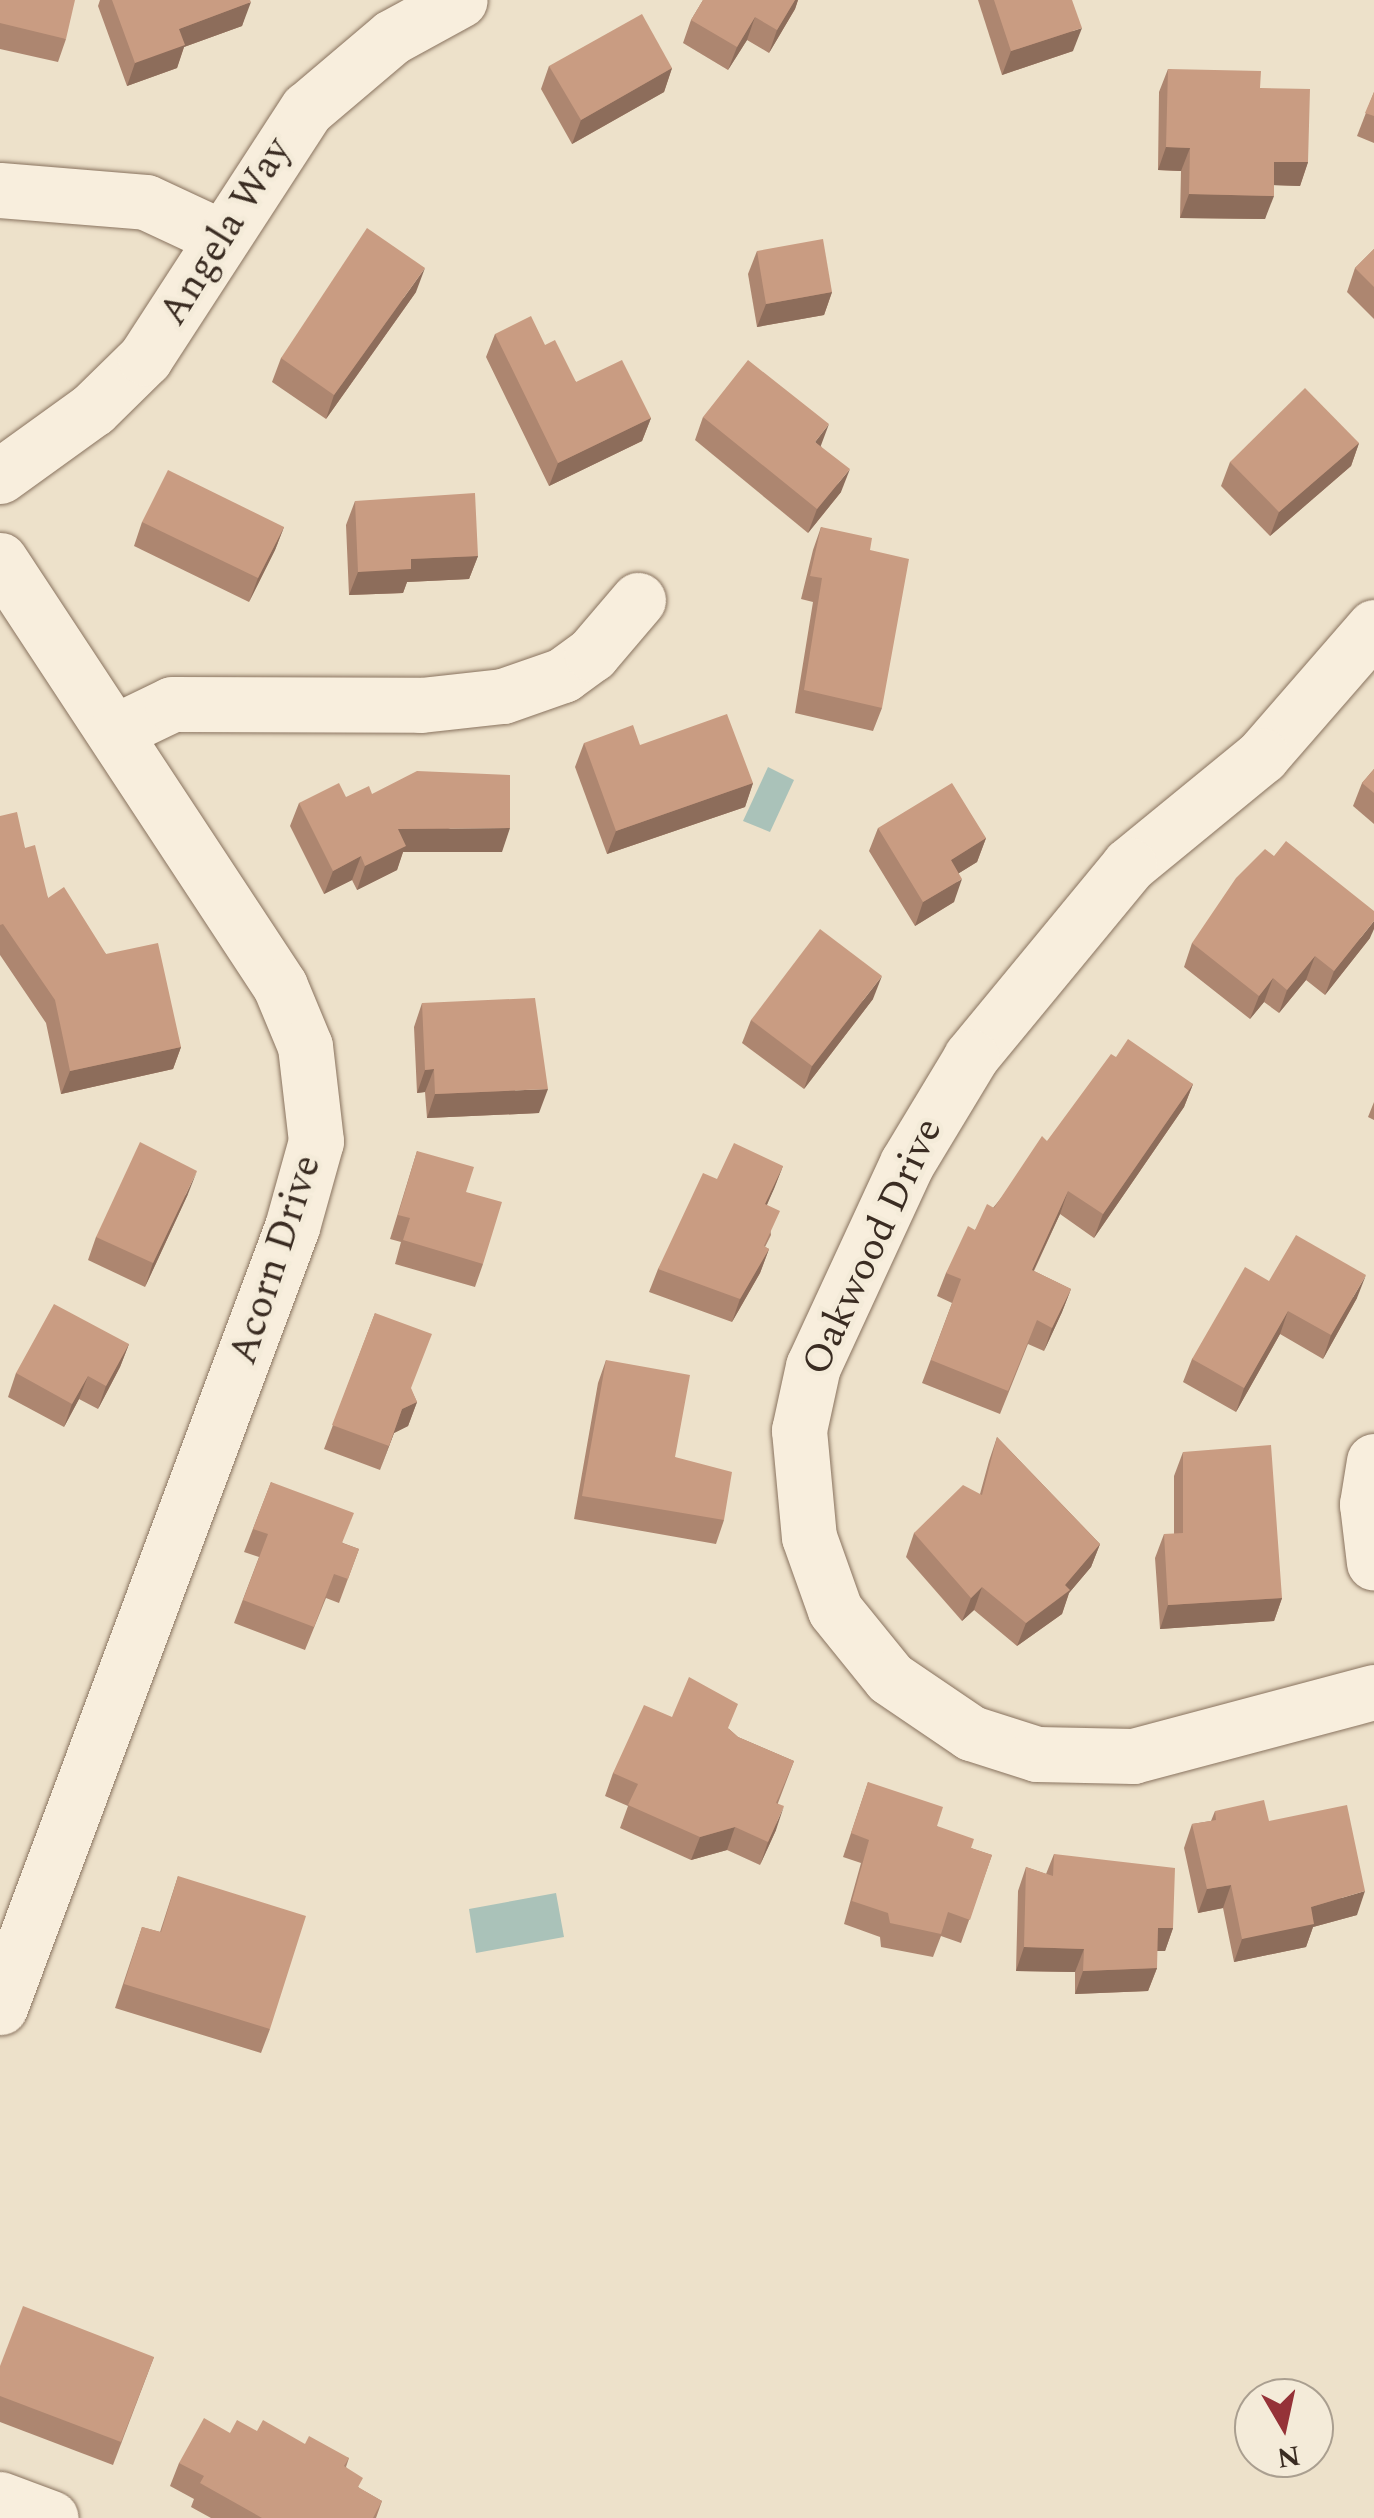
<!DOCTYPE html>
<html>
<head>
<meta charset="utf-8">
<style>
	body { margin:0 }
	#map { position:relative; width:1374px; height:2518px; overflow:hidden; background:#ede1ca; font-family:Spectral,serif }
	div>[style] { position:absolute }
	.water>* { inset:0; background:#aac2b9 }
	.roads { filter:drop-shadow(0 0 2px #89735f) drop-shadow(0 0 2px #89735f) }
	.minor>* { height:55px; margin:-27.5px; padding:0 27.5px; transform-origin:27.5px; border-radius:27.5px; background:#f8eedd }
	.wall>* { inset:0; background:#ad8670 }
	.shaded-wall>* { inset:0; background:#8d6d5b }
	.building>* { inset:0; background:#c99c82 }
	span { translate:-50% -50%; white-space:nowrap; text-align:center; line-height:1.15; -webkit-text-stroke:9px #f4ebd9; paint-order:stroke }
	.street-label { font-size:40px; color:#3a2c22 }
	.north { position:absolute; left:1234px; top:2378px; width:100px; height:100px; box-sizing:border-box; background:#f4ebd9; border:2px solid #aa9f90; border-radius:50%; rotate:171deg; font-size:28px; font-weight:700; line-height:40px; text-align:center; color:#3a2c22 }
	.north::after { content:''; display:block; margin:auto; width:35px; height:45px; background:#953238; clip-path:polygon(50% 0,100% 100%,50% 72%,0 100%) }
</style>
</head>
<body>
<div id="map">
	<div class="water">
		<i style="clip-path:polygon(768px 767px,794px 780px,770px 832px,743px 821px)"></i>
		<i style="clip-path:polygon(556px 1893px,564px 1937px,476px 1953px,469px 1909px)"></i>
	</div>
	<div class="roads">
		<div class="minor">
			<i style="left:0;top:190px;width:146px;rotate:4.7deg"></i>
			<i style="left:146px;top:202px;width:81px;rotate:25deg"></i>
			<i style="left:0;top:476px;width:115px;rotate:-35.8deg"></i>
			<i style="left:93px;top:409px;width:73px;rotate:-44.4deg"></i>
			<i style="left:145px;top:358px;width:297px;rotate:-57deg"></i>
			<i style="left:307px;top:109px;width:111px;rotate:-40.3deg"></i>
			<i style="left:392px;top:37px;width:77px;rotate:-28.6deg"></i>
			<i style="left:0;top:560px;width:510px;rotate:56.68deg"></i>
			<i style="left:280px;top:986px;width:65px;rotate:67.4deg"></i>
			<i style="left:305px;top:1046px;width:96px;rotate:83.4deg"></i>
			<i style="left:316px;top:1141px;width:89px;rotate:105.6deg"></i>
			<i style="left:292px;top:1227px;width:833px;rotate:110.52deg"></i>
			<i style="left:1374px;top:627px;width:171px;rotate:131deg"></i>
			<i style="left:1262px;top:756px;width:172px;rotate:140.7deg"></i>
			<i style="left:1129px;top:865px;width:249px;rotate:129.5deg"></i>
			<i style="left:971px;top:1057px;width:124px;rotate:121.1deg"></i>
			<i style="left:907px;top:1163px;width:224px;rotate:114.8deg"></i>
			<i style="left:813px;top:1366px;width:66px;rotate:102.3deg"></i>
			<i style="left:799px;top:1430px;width:107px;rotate:84.7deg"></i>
			<i style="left:809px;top:1537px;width:77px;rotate:70.4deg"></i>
			<i style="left:835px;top:1610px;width:87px;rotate:51deg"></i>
			<i style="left:890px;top:1678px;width:98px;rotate:34.2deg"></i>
			<i style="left:971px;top:1733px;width:69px;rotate:17.7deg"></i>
			<i style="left:1037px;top:1754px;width:96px;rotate:1.2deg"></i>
			<i style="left:1133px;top:1756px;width:249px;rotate:-14.9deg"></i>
			<i style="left:116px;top:731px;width:62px;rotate:-25.7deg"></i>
			<i style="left:172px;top:704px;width:249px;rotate:0.2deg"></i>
			<i style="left:421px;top:705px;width:82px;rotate:-6.3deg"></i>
			<i style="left:503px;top:696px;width:64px;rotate:-19.3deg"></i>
			<i style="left:563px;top:675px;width:36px;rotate:-36deg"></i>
			<i style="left:592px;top:654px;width:71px;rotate:-49.6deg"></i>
			<i style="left:1374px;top:1461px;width:44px;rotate:99.2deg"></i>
			<i style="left:1367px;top:1504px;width:59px;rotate:83.2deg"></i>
			<i style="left:0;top:2499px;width:54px;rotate:20.4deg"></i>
		</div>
	</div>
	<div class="wall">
		<i style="clip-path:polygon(0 0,66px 39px,58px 62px,0 49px)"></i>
		<i style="clip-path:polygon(100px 0,250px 0,242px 26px,184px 47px,177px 68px,127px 86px,98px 6px)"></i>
		<i style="clip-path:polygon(703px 0,798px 0,795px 9px,769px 53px,747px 40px,728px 70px,683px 43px,691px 20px)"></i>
		<i style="clip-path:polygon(978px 0,1072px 0,1073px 51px,1002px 75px)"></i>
		<i style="clip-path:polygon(549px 66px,672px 68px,664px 92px,572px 144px,541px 89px)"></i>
		<i style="clip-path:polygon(1168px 69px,1260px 88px,1308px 162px,1300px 186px,1274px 185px,1265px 219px,1180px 218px,1181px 171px,1158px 170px,1159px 92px)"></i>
		<i style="clip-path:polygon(1374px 92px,1374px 143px,1357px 136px)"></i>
		<i style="clip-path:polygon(1374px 249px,1374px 319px,1347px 292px,1355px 268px)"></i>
		<i style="clip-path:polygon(757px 251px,832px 292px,824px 315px,757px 327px,748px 274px)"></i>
		<i style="clip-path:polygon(416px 292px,326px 419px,272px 382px,281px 358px)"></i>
		<i style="clip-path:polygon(495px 334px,545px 345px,576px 382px,651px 418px,642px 441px,549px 486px,486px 357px)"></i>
		<i style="clip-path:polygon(703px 417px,821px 446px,841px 492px,808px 533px,695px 440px)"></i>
		<i style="clip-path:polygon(1359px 443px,1351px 466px,1270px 536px,1221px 486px,1230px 462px)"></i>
		<i style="clip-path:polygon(355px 501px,478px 556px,469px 579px,407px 582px,403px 593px,349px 595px,346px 525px)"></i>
		<i style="clip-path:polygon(142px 522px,284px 527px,275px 550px,249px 602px,134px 546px)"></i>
		<i style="clip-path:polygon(821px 527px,870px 550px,882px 708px,873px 731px,795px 713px,813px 602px,801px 599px,813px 550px)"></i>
		<i style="clip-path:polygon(584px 743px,640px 745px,753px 783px,745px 807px,607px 854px,575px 767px)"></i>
		<i style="clip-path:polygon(1374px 769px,1374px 824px,1353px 806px,1362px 783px)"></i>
		<i style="clip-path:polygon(372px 794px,502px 852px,403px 852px,397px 870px,357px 890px,352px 880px,324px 894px,290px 826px,299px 803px)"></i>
		<i style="clip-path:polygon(0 816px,25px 848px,48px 898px,106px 954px,181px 1047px,173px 1069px,61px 1094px,46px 1023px,0 955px)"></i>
		<i style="clip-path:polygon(878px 828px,986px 838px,977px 862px,959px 873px,954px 902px,915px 926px,869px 851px)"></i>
		<i style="clip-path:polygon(1370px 938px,1325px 995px,1306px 980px,1279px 1013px,1264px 1002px,1250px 1019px,1184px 967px,1192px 943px)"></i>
		<i style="clip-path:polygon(873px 999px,804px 1089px,742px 1043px,751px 1020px)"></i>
		<i style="clip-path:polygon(422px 1003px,539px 1113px,427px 1118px,425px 1092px,417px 1093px,414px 1027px)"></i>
		<i style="clip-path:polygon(1116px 1057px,1193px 1084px,1184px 1107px,1094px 1238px,1060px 1214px,1034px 1271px,1071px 1289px,1062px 1312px,1044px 1351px,1028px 1344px,1000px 1414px,922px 1383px,952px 1303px,937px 1296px,946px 1273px,975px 1230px)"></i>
		<i style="clip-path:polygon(1374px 1102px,1374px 1120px,1368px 1117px)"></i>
		<i style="clip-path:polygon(417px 1151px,466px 1192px,483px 1264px,475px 1287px,395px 1264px,401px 1242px,390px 1239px)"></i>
		<i style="clip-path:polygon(783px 1166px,767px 1205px,771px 1235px,765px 1247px,769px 1249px,760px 1273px,732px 1322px,649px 1292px,658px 1269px,717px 1179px)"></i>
		<i style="clip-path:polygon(188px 1194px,145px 1287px,88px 1260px,96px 1237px)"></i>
		<i style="clip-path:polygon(1269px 1281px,1357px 1298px,1323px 1359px,1280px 1334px,1236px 1412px,1183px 1382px,1192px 1359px)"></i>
		<i style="clip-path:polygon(375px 1313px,417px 1402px,408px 1426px,394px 1433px,380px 1470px,324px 1449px)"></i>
		<i style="clip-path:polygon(129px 1344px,120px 1367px,98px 1409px,79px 1399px,64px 1427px,8px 1397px,16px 1373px)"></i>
		<i style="clip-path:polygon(606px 1360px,675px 1457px,724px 1520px,716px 1544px,574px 1519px,598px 1383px)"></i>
		<i style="clip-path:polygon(997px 1437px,1100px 1544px,1091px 1567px,1069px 1593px,1062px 1614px,1017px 1646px,974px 1610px,962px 1621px,906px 1557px,914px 1533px,980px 1494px,989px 1461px)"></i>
		<i style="clip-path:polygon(1183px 1452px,1282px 1598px,1274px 1621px,1160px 1629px,1155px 1558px,1164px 1534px,1174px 1534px,1174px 1476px)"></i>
		<i style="clip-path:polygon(271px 1482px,343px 1543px,359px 1549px,339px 1603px,326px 1598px,305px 1650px,234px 1623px,259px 1557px,244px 1552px)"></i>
		<i style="clip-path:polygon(672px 1717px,729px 1729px,738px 1737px,794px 1761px,778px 1803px,776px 1830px,760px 1865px,727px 1850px,691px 1860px,620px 1828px,628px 1806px,605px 1796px,613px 1773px)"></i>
		<i style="clip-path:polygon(868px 1782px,971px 1848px,992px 1855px,961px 1943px,941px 1936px,933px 1957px,881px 1947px,880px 1937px,844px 1924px,861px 1863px,843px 1857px)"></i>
		<i style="clip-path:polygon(1215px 1811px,1269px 1821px,1357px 1915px,1313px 1927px,1306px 1947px,1234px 1962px,1223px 1908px,1198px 1913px,1184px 1848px,1192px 1824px,1211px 1821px)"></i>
		<i style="clip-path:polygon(1054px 1854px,1173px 1928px,1165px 1951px,1157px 1951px,1157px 1968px,1148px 1991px,1075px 1994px,1075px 1972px,1016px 1971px,1018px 1891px,1026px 1867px,1046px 1874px)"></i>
		<i style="clip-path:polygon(178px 1876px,270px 2029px,261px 2053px,115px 2008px,142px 1927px,160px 1932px)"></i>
		<i style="clip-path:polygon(154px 2357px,113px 2465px,0 2422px,0 2366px)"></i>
		<i style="clip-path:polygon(257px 2431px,349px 2458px,346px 2467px,359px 2488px,382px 2501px,376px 2518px,211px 2518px,191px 2507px,194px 2499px,170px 2486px,179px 2463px,230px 2433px)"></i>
	</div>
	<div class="shaded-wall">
		<i style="clip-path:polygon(795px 0,798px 0,795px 9px,769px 53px,777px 30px)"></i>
		<i style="clip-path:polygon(251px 2px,242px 26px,184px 47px,177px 68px,127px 86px,135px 63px,179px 29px)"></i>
		<i style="clip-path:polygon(755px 17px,747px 40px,728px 70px,737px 47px)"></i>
		<i style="clip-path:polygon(1082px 28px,1073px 51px,1002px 75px,1011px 51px)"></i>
		<i style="clip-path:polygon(672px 68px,664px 92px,572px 144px,581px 120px)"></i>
		<i style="clip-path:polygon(1166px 147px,1190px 148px,1181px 171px,1158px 170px)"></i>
		<i style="clip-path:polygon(1274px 162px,1308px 162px,1300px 186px,1266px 185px)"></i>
		<i style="clip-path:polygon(1189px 194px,1274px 196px,1265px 219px,1180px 218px)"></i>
		<i style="clip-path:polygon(425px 268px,416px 292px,326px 419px,334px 395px)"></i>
		<i style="clip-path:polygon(832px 292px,824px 315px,757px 327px,766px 304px)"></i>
		<i style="clip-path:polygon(651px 418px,642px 441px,549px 486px,558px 463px)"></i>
		<i style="clip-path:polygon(829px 424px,820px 448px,815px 442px)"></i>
		<i style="clip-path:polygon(1359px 443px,1351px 466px,1270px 536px,1279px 512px)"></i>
		<i style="clip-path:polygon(850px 469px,841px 492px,808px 533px,817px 509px)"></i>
		<i style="clip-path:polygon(284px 527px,275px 550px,249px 602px,258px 578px)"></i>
		<i style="clip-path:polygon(478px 556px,469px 579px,407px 582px,403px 593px,349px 595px,358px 572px,411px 559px)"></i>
		<i style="clip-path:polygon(753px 783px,745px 807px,607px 854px,616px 831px)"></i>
		<i style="clip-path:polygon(510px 828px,502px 852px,403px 852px,397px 870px,357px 890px,365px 866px,398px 829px)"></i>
		<i style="clip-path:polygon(986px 838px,977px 862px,943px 883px,951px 860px)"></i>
		<i style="clip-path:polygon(361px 856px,352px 880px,324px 894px,333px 871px)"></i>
		<i style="clip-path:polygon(962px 879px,954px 902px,915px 926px,923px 902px)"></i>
		<i style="clip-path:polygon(1374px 921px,1374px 929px,1370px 938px,1325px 995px,1334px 971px)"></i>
		<i style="clip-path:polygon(1315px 956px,1306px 980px,1279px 1013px,1287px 990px)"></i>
		<i style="clip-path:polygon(882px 976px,873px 999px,804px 1089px,812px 1066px)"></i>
		<i style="clip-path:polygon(1273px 978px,1264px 1002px,1250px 1019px,1259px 996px)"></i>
		<i style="clip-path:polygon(181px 1047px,173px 1069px,61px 1094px,70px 1071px)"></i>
		<i style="clip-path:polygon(434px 1069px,425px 1092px,417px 1093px,425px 1070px)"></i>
		<i style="clip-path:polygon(1193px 1084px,1184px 1107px,1094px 1238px,1103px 1214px)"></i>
		<i style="clip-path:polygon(548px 1089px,539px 1113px,427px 1118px,435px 1094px)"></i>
		<i style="clip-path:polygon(783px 1166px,774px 1189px,756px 1228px,765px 1204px)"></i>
		<i style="clip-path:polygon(197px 1171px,188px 1194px,145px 1287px,153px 1263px)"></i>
		<i style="clip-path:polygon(1068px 1191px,1060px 1214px,1023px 1293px,1032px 1270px)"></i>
		<i style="clip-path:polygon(769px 1249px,760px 1273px,732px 1322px,740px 1299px)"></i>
		<i style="clip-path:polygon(1366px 1275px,1357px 1298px,1323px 1359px,1331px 1335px)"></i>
		<i style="clip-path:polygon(1071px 1289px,1062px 1312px,1044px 1351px,1052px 1328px)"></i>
		<i style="clip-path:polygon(1288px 1311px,1280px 1334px,1236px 1412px,1244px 1388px)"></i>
		<i style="clip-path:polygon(129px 1344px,120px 1367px,98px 1409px,106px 1386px)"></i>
		<i style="clip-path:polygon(88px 1376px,79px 1399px,64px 1427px,72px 1404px)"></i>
		<i style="clip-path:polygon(417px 1402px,408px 1426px,394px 1433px,380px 1470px,402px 1409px)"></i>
		<i style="clip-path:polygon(1100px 1544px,1091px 1567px,1069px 1593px,1062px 1614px,1017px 1646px,1026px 1623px,1065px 1585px)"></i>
		<i style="clip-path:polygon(982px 1587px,974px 1610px,962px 1621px,971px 1598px)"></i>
		<i style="clip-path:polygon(1282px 1598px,1274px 1621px,1160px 1629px,1168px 1605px)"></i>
		<i style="clip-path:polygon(784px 1806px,776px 1830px,760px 1865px,768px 1842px)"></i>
		<i style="clip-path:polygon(735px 1827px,727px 1850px,691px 1860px,700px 1837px)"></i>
		<i style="clip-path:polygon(1231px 1885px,1223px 1908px,1198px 1913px,1207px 1889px)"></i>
		<i style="clip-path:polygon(1365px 1891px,1357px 1915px,1313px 1927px,1306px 1947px,1234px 1962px,1242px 1939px,1311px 1907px)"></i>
		<i style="clip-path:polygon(1158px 1928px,1173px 1928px,1165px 1951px,1149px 1951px)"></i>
		<i style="clip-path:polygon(1024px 1947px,1084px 1949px,1075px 1972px,1016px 1971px)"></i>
		<i style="clip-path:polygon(1157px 1968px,1148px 1991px,1075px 1994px,1083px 1971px)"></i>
	</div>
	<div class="building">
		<i style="clip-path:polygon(0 0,75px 0,66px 39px,0 23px)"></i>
		<i style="clip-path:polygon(112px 0,250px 0,251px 2px,179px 29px,185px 45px,135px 63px)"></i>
		<i style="clip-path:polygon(703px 0,795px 0,777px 30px,755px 17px,737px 47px,691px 20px)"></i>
		<i style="clip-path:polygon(994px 0,1072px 0,1082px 28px,1011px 51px)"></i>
		<i style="clip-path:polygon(642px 14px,672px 68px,581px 120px,549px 66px)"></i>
		<i style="clip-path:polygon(1168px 69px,1261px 71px,1260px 88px,1310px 89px,1308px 162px,1274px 162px,1274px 196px,1189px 194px,1190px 148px,1166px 147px)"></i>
		<i style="clip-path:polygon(1374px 92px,1374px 116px,1365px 113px)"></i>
		<i style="clip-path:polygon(367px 228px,425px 268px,334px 395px,281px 358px)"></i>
		<i style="clip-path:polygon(823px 239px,832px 292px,766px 304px,757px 251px)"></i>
		<i style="clip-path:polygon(1374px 249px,1374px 287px,1355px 268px)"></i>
		<i style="clip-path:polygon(531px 316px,545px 345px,555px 340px,576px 382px,622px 360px,651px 418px,558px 463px,495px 334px)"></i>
		<i style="clip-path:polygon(748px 360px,829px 424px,815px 442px,850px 469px,817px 509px,703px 417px)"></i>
		<i style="clip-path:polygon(1305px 388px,1359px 443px,1279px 512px,1230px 462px)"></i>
		<i style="clip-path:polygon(168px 470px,284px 527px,258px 578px,142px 522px)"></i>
		<i style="clip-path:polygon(475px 493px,478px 556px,411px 559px,411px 569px,358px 572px,355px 501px)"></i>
		<i style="clip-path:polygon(821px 527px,872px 538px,870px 550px,909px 559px,882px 708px,804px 690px,822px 578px,810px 576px)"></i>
		<i style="clip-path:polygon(727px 714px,753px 783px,616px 831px,584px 743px,633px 725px,640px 745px)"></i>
		<i style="clip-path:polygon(1374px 769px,1374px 793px,1362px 783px)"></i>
		<i style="clip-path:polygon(417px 771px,510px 775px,510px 828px,398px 829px,406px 846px,365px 866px,361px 856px,333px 871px,299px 803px,339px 783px,346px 797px,369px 786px,372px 794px)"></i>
		<i style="clip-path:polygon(952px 783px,986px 838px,951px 860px,962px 879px,923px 902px,878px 828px)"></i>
		<i style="clip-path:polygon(17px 812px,25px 848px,35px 845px,48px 898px,64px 887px,106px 954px,158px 943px,181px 1047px,70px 1071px,55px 1000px,3px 924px,0 925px,0 816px)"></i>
		<i style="clip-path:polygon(1286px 841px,1374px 911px,1374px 921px,1334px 971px,1315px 956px,1287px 990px,1273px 978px,1259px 996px,1192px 943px,1236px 878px,1265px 849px,1274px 856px)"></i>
		<i style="clip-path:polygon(820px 929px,882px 976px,812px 1066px,751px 1020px)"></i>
		<i style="clip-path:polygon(535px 998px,548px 1089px,435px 1094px,434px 1069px,425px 1070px,422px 1003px)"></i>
		<i style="clip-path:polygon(1128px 1039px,1193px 1084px,1103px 1214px,1068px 1191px,1032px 1270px,1071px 1289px,1052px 1328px,1037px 1320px,1008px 1391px,931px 1360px,961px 1279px,946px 1273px,968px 1226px,975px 1230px,987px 1204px,994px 1208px,1042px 1136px,1047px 1141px,1111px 1054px,1116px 1057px)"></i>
		<i style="clip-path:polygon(140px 1142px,197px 1171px,153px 1263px,96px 1237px)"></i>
		<i style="clip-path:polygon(734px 1143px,783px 1166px,765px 1204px,780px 1211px,764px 1246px,769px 1249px,740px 1299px,658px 1269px,703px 1173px,717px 1179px)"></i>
		<i style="clip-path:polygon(417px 1151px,474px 1167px,466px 1192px,502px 1202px,483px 1264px,403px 1240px,410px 1218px,398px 1215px)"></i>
		<i style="clip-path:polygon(1296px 1235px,1366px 1275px,1331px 1335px,1288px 1311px,1244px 1388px,1192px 1359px,1245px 1267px,1269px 1281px)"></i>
		<i style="clip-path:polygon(54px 1304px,129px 1344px,106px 1386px,88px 1376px,72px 1404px,16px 1373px)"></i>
		<i style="clip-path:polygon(375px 1313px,432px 1334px,411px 1388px,417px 1402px,402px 1409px,389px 1446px,332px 1425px)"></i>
		<i style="clip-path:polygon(606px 1360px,690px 1375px,675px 1457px,732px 1472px,724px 1520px,582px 1496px)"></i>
		<i style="clip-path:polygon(997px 1437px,1100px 1544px,1065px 1585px,1070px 1590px,1026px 1623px,982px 1587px,971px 1598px,914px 1533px,963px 1485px,982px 1495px)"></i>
		<i style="clip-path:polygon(1271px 1445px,1282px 1598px,1168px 1605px,1164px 1534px,1183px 1533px,1183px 1452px)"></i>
		<i style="clip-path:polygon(271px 1482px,354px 1513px,342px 1543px,359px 1549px,348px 1579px,334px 1574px,314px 1627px,243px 1600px,268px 1534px,253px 1529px)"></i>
		<i style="clip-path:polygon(689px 1677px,738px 1704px,728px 1728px,738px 1737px,794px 1761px,776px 1803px,784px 1806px,768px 1842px,735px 1827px,700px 1837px,628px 1805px,638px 1784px,613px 1773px,644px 1705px,672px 1717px)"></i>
		<i style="clip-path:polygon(868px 1782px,943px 1807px,937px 1826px,974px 1839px,971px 1848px,992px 1855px,970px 1920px,948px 1912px,941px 1934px,890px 1923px,888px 1913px,852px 1901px,869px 1840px,851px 1833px)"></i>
		<i style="clip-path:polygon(1264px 1800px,1269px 1821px,1347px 1805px,1365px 1891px,1311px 1907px,1314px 1924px,1242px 1939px,1231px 1885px,1207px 1889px,1192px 1824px,1216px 1820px,1215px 1811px)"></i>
		<i style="clip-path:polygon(1054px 1854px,1175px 1868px,1173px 1928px,1158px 1928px,1157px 1968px,1083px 1971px,1084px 1949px,1024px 1947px,1026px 1867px,1053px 1876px)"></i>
		<i style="clip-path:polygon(178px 1876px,306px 1916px,270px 2029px,124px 1984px,142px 1927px,161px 1932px)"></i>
		<i style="clip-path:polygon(23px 2306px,154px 2357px,121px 2442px,0 2396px,0 2366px)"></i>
		<i style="clip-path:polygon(204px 2418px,230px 2433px,237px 2420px,257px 2431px,263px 2420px,305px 2444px,309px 2436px,349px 2458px,344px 2466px,363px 2478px,358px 2487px,382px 2501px,373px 2518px,262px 2518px,200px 2483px,204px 2476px,179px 2463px)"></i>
	</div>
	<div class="street-label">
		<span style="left:226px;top:232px;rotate:-58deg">Angela Way</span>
		<span style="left:873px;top:1247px;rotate:-65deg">Oakwood Drive</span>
		<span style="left:276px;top:1260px;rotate:-72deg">Acorn Drive</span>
	</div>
	<div class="north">N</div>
</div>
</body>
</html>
